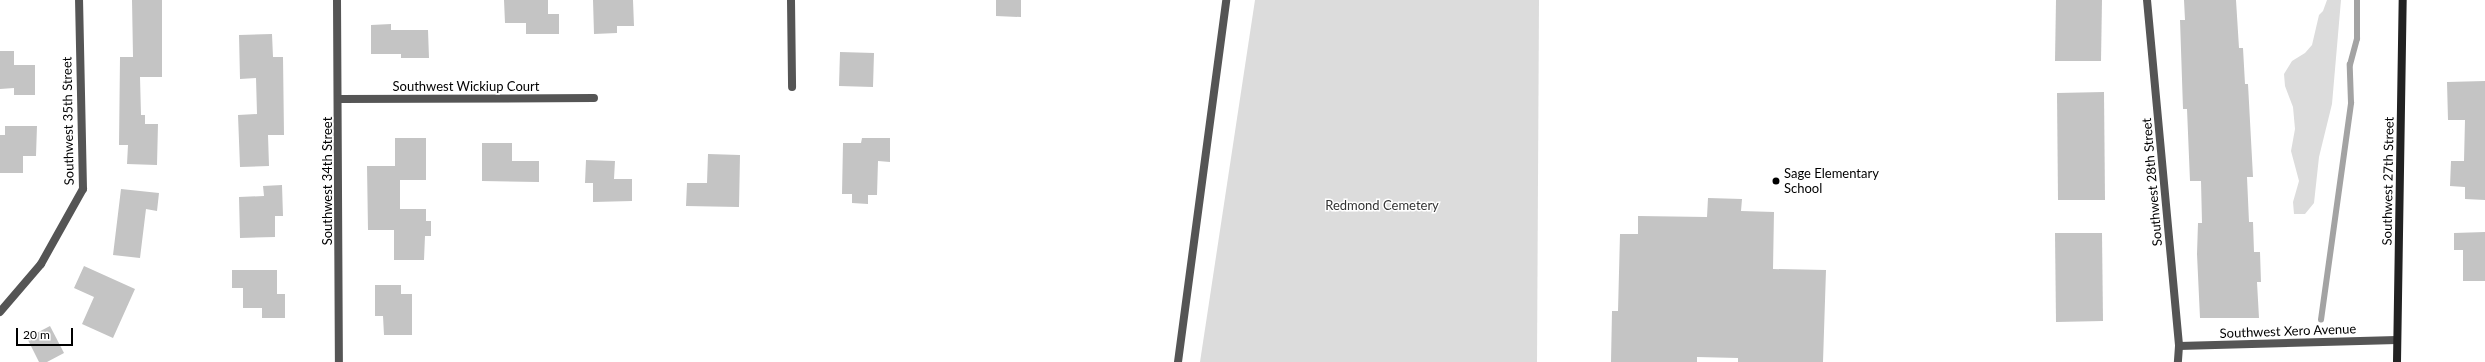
<!DOCTYPE html>
<html>
<head>
<meta charset="utf-8">
<style>
	body { margin:0 }
	#map { position:relative; width:2485px; height:362px; overflow:hidden; background:#fff; font-family:Lato,sans-serif }
	div>[style] { position:absolute }
	.green>* { inset:0; background:#dcdcdc }
	.stream>* { height:5.5px; margin:-2.75px; padding:0 2.75px; transform-origin:2.75px; border-radius:2.75px; background:#a3a3a3 }
	.building>* { inset:0; background:#c4c4c4 }
	.street>* { height:8px; margin:-4px; padding:0 4px; transform-origin:4px; border-radius:4px; background:#555 }
	.secondary>* { height:8px; margin:-4px; padding:0 4px; transform-origin:4px; border-radius:4px; background:#222 }
	.dots>* { width:11px; height:11px; translate:-50% -50%; box-sizing:border-box; border:2px solid #fff; border-radius:50% }
	span { translate:-50% -50%; white-space:nowrap; text-align:center; line-height:1.15; -webkit-text-stroke:3px #fff; paint-order:stroke }
	.street-label { font-size:13px; color:#000 }
	.poi-label { font-size:13px; color:#000 }
	.left { translate:0 -50%; text-align:left }
	.park-label { font-size:13px; color:#333 }
	.scale { position:absolute; left:16px; top:328px; width:57px; height:18px; box-sizing:border-box; border:2px solid #000; border-top:0; padding-left:5px; font-size:12px; line-height:14px; white-space:nowrap; color:#000; -webkit-text-stroke:3px #fff; paint-order:stroke }
</style>
</head>
<body>
<div id="map">
	<div class="green">
		<i style="clip-path:polygon(1255px 0,1539px 0,1537px 362px,1200px 362px)"></i>
		<i style="clip-path:polygon(2327px 0,2341px 0,2332px 104px,2319px 157px,2314px 203px,2305px 214px,2294px 214px,2293px 202px,2299px 181px,2291px 151px,2295px 129px,2293px 107px,2285px 86px,2284px 74px,2292px 61px,2305px 53px,2312px 45px,2319px 15px,2323px 11px)"></i>
	</div>
	<div class="stream">
		<i style="left:2321px;top:320px;width:219px;rotate:-82.1deg"></i>
		<i style="left:2351px;top:103px;width:38px;rotate:-92deg"></i>
		<i style="left:2350px;top:65px;width:27px;rotate:-75deg"></i>
		<i style="left:2357px;top:39px;width:39px;rotate:-90deg"></i>
	</div>
	<div class="building">
		<i style="clip-path:polygon(132px 0,162px 0,162px 77px,140px 77px,141px 115px,145px 115px,145px 124px,158px 124px,157px 165px,127px 164px,128px 145px,119px 145px,120px 57px,133px 57px)"></i>
		<i style="clip-path:polygon(504px 0,548px 0,548px 14px,559px 14px,559px 34px,526px 34px,526px 23px,505px 23px)"></i>
		<i style="clip-path:polygon(593px 0,633px 0,634px 26px,617px 26px,617px 33px,594px 34px)"></i>
		<i style="clip-path:polygon(996px 0,1021px 0,1021px 17px,996px 16px)"></i>
		<i style="clip-path:polygon(2056px 0,2102px 0,2101px 61px,2055px 61px)"></i>
		<i style="clip-path:polygon(2184px 0,2236px 0,2239px 48px,2243px 48px,2245px 84px,2248px 84px,2253px 177px,2247px 177px,2249px 222px,2253px 222px,2254px 252px,2260px 252px,2261px 282px,2257px 282px,2259px 318px,2200px 318px,2197px 254px,2198px 223px,2202px 223px,2201px 181px,2190px 181px,2187px 109px,2183px 109px,2180px 20px,2185px 20px)"></i>
		<i style="clip-path:polygon(391px 24px,391px 30px,428px 30px,429px 58px,401px 58px,401px 54px,371px 54px,371px 25px)"></i>
		<i style="clip-path:polygon(272px 34px,273px 57px,283px 57px,284px 135px,268px 135px,269px 166px,240px 167px,238px 115px,257px 114px,256px 78px,240px 79px,239px 35px)"></i>
		<i style="clip-path:polygon(0 51px,14px 51px,14px 65px,35px 65px,35px 95px,14px 95px,14px 88px,0 89px)"></i>
		<i style="clip-path:polygon(840px 52px,874px 53px,873px 87px,839px 86px)"></i>
		<i style="clip-path:polygon(2485px 81px,2485px 200px,2465px 199px,2465px 187px,2450px 186px,2451px 161px,2464px 161px,2465px 120px,2448px 120px,2447px 82px)"></i>
		<i style="clip-path:polygon(2104px 92px,2105px 200px,2058px 200px,2057px 93px)"></i>
		<i style="clip-path:polygon(5px 126px,37px 126px,36px 156px,23px 156px,23px 173px,0 173px,0 135px,5px 135px)"></i>
		<i style="clip-path:polygon(395px 138px,426px 138px,426px 180px,400px 180px,400px 209px,426px 209px,426px 221px,431px 221px,431px 236px,425px 236px,424px 260px,394px 260px,394px 230px,368px 230px,367px 166px,395px 166px)"></i>
		<i style="clip-path:polygon(862px 138px,890px 138px,890px 162px,878px 161px,877px 195px,868px 195px,868px 204px,852px 203px,852px 194px,842px 194px,843px 143px,861px 143px)"></i>
		<i style="clip-path:polygon(482px 143px,512px 143px,512px 161px,539px 161px,539px 182px,482px 181px)"></i>
		<i style="clip-path:polygon(708px 154px,740px 155px,739px 207px,686px 206px,687px 183px,707px 183px)"></i>
		<i style="clip-path:polygon(586px 160px,615px 161px,614px 179px,632px 179px,632px 201px,593px 202px,593px 183px,585px 183px)"></i>
		<i style="clip-path:polygon(282px 185px,283px 216px,275px 216px,275px 237px,240px 238px,239px 197px,264px 196px,263px 186px)"></i>
		<i style="clip-path:polygon(121px 189px,159px 193px,157px 211px,146px 209px,140px 258px,113px 255px)"></i>
		<i style="clip-path:polygon(1708px 198px,1742px 199px,1741px 211px,1774px 212px,1773px 269px,1826px 270px,1823px 362px,1738px 362px,1738px 358px,1697px 357px,1697px 362px,1611px 362px,1612px 311px,1618px 311px,1620px 234px,1638px 234px,1638px 216px,1707px 217px)"></i>
		<i style="clip-path:polygon(2485px 232px,2485px 281px,2463px 281px,2463px 250px,2454px 250px,2454px 233px)"></i>
		<i style="clip-path:polygon(2055px 233px,2102px 233px,2103px 321px,2056px 322px)"></i>
		<i style="clip-path:polygon(84px 266px,135px 289px,113px 338px,82px 324px,94px 297px,74px 288px)"></i>
		<i style="clip-path:polygon(232px 270px,277px 270px,277px 294px,285px 294px,285px 318px,262px 318px,262px 308px,243px 308px,243px 288px,232px 288px)"></i>
		<i style="clip-path:polygon(375px 285px,401px 285px,401px 294px,412px 294px,412px 335px,384px 335px,383px 316px,375px 316px)"></i>
		<i style="clip-path:polygon(50px 326px,64px 353px,47px 362px,39px 362px,27px 338px)"></i>
	</div>
	<div class="street">
		<i style="left:337px;top:0;width:362px;rotate:89.7deg"></i>
		<i style="left:791px;top:0;width:87px;rotate:89.3deg"></i>
		<i style="left:2147px;top:0;width:347px;rotate:84.7deg"></i>
		<i style="left:2179px;top:346px;width:16px;rotate:94deg"></i>
		<i style="left:339px;top:99px;width:255px;rotate:-0.2deg"></i>
		<i style="left:0;top:312px;width:63px;rotate:-49.5deg"></i>
		<i style="left:41px;top:264px;width:86px;rotate:-60.8deg"></i>
		<i style="left:83px;top:189px;width:189px;rotate:-91.2deg"></i>
		<i style="left:2179px;top:346px;width:218px;rotate:-1.6deg"></i>
		<i style="left:1178px;top:362px;width:365px;rotate:-82.4deg"></i>
	</div>
	<div class="secondary">
		<i style="left:2397px;top:362px;width:362px;rotate:-89.1deg"></i>
	</div>
	<div class="dots">
		<i style="left:1776px;top:181px;background:#000"></i>
	</div>
	<div class="street-label">
		<span style="left:466px;top:86px">Southwest Wickiup Court</span>
		<span style="left:68px;top:121px;rotate:-91deg">Southwest 35th Street</span>
		<span style="left:327px;top:181px;rotate:-90deg">Southwest 34th Street</span>
		<span style="left:2388px;top:181px;rotate:-89deg">Southwest 27th Street</span>
		<span style="left:2152px;top:182px;rotate:-95deg">Southwest 28th Street</span>
		<span style="left:2288px;top:331px;rotate:-2deg">Southwest Xero Avenue</span>
	</div>
	<div class="poi-label">
		<span class="left" style="left:1784px;top:181px">Sage Elementary<br>School</span>
	</div>
	<div class="park-label">
		<span style="left:1382px;top:205px">Redmond Cemetery</span>
	</div>
	<div class="scale">20 m</div>
</div>
</body>
</html>
